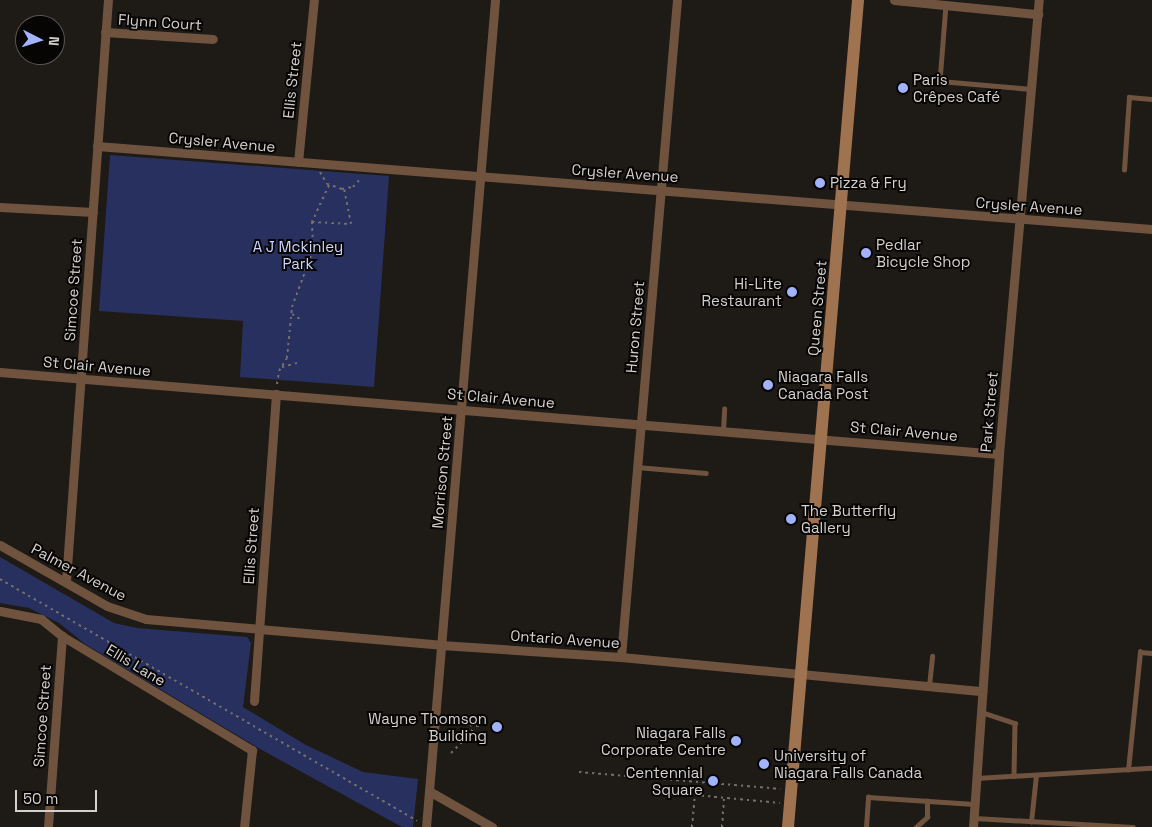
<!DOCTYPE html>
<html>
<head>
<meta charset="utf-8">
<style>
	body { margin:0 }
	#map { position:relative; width:1152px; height:827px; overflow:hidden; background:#1e1a16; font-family:"Space Grotesk",sans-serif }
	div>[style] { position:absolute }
	.green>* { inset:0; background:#28305f }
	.path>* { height:2px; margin-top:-1px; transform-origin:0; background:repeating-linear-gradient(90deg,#736f6c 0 2.5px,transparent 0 6.5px) }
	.lane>* { height:4.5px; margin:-2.25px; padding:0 2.25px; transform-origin:2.25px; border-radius:2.25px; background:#6f533e }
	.street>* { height:9px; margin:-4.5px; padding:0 4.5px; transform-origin:4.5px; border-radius:4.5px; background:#6f533e }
	.secondary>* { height:12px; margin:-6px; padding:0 6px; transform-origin:6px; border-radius:6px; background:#a07350 }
	.dots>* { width:14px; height:14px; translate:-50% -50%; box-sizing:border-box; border:2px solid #070504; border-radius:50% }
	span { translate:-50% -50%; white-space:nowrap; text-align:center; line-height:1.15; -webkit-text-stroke:4px #070504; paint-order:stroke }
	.street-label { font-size:15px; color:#d3d0ce }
	.poi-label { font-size:15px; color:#d3d0ce }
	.left { translate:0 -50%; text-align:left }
	.right { translate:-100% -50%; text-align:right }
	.park-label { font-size:15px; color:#cbd5fd }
	.north { position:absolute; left:15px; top:15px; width:50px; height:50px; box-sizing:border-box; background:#070504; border:1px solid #595655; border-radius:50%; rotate:95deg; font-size:14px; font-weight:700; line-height:20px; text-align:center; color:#d3d0ce }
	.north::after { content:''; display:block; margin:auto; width:18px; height:22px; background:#a2b2fd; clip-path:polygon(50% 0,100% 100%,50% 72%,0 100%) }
	.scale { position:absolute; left:15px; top:790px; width:82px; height:22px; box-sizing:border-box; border:2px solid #d3d0ce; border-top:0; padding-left:6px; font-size:15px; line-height:18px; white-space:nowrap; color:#d3d0ce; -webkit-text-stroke:4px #070504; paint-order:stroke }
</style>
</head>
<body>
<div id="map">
	<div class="green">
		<i style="clip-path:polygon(110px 155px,389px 176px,374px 387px,240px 377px,243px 321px,99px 311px)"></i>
		<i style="clip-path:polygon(0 557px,114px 623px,137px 628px,247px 637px,251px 643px,243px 707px,306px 745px,363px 772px,418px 779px,413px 827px,402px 827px,260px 749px,85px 644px,59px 623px,29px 608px,0 603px)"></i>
	</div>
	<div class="path">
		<i style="left:320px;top:172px;width:14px;rotate:60deg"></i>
		<i style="left:327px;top:184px;width:16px;rotate:18deg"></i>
		<i style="left:342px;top:189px;width:11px;rotate:-10deg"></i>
		<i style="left:353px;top:187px;width:13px;rotate:-48deg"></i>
		<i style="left:329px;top:185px;width:41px;rotate:114.7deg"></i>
		<i style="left:312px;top:222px;width:39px;rotate:3deg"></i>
		<i style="left:351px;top:224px;width:36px;rotate:-101deg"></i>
		<i style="left:297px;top:267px;width:9px;rotate:21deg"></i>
		<i style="left:292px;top:314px;width:9px;rotate:32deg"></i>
		<i style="left:282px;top:367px;width:16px;rotate:-15deg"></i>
		<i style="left:277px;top:384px;width:13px;rotate:-81deg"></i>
		<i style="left:279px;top:371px;width:15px;rotate:-58deg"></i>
		<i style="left:287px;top:358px;width:51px;rotate:-84.4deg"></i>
		<i style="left:292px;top:307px;width:61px;rotate:-69.8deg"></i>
		<i style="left:313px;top:250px;width:28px;rotate:-92deg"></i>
		<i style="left:0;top:579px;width:482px;rotate:30.1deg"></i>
		<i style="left:444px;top:723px;width:35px;rotate:5deg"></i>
		<i style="left:451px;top:753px;width:30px;rotate:-45deg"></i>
		<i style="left:472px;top:732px;width:7px;rotate:-82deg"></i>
		<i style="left:579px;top:772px;width:202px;rotate:4.8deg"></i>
		<i style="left:695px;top:795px;width:85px;rotate:5.4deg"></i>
		<i style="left:692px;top:827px;width:45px;rotate:-84.9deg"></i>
		<i style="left:722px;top:827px;width:29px;rotate:-86deg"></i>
	</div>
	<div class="lane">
		<i style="left:946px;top:5px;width:76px;rotate:94.5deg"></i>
		<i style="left:940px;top:81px;width:91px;rotate:5deg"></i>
		<i style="left:1124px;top:170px;width:73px;rotate:-86.1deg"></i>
		<i style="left:1129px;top:97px;width:23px;rotate:5deg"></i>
		<i style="left:723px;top:431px;width:22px;rotate:-87deg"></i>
		<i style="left:637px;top:467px;width:69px;rotate:5deg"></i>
		<i style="left:929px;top:686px;width:30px;rotate:-84deg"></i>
		<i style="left:981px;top:712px;width:36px;rotate:18deg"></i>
		<i style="left:1015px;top:723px;width:53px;rotate:91.1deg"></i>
		<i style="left:1128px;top:770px;width:119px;rotate:-84.2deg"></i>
		<i style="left:1140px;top:652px;width:12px;rotate:5deg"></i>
		<i style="left:976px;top:778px;width:176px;rotate:-3.3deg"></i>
		<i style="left:974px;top:818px;width:159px;rotate:3.2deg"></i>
		<i style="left:1031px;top:822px;width:47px;rotate:-83.9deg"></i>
		<i style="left:866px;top:827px;width:30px;rotate:-86deg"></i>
		<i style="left:868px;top:797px;width:106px;rotate:3.8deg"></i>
		<i style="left:916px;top:827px;width:15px;rotate:-42deg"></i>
		<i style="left:927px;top:817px;width:16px;rotate:-90deg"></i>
	</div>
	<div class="street">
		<i style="left:894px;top:0;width:145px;rotate:5.6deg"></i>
		<i style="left:105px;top:32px;width:108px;rotate:3.7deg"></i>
		<i style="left:97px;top:146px;width:1058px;rotate:4.5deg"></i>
		<i style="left:298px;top:162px;width:163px;rotate:-84.4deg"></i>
		<i style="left:0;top:207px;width:93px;rotate:3.1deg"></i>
		<i style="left:0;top:372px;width:1002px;rotate:4.69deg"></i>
		<i style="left:0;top:545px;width:123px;rotate:29.7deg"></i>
		<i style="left:107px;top:606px;width:41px;rotate:18.4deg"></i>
		<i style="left:146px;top:619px;width:296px;rotate:5deg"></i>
		<i style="left:441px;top:645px;width:180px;rotate:3.8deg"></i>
		<i style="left:621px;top:657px;width:363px;rotate:5.4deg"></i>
		<i style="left:66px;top:581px;width:583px;rotate:-85.87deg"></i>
		<i style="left:0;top:611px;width:42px;rotate:11deg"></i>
		<i style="left:41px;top:619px;width:27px;rotate:39deg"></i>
		<i style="left:62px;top:636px;width:222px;rotate:31deg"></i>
		<i style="left:252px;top:750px;width:77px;rotate:95.9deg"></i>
		<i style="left:621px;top:657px;width:659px;rotate:-85.13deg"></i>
		<i style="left:254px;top:701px;width:308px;rotate:-85.9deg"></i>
		<i style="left:429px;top:791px;width:73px;rotate:29.7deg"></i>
		<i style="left:48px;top:827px;width:192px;rotate:-85.8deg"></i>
		<i style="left:426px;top:827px;width:830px;rotate:-85.23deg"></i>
		<i style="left:973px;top:827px;width:374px;rotate:-86deg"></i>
		<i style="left:999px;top:454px;width:456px;rotate:-85deg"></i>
	</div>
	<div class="secondary">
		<i style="left:788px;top:827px;width:830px;rotate:-85.16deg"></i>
	</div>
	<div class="dots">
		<i style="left:903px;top:88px;background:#a2b2fd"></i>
		<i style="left:820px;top:183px;background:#a2b2fd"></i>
		<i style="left:866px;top:253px;background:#a2b2fd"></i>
		<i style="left:792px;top:292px;background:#a2b2fd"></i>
		<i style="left:768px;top:385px;background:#a2b2fd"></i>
		<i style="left:791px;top:519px;background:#a2b2fd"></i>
		<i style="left:497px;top:727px;background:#a2b2fd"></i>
		<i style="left:736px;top:741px;background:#a2b2fd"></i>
		<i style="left:764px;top:764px;background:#a2b2fd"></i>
		<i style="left:713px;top:781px;background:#a2b2fd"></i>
	</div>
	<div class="street-label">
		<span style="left:160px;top:22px;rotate:4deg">Flynn Court</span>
		<span style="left:292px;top:80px;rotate:-84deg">Ellis Street</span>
		<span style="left:222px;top:142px;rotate:5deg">Crysler Avenue</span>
		<span style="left:625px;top:173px;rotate:4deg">Crysler Avenue</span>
		<span style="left:1029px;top:206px;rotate:4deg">Crysler Avenue</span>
		<span style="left:73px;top:290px;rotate:-86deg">Simcoe Street</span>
		<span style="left:817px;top:308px;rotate:-85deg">Queen Street</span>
		<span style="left:635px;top:327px;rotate:-85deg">Huron Street</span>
		<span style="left:97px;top:366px;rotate:5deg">St Clair Avenue</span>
		<span style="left:501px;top:398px;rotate:5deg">St Clair Avenue</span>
		<span style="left:989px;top:412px;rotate:-85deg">Park Street</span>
		<span style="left:904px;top:431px;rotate:5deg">St Clair Avenue</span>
		<span style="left:442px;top:472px;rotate:-85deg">Morrison Street</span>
		<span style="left:251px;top:546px;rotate:-86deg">Ellis Street</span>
		<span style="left:79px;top:572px;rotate:28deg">Palmer Avenue</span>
		<span style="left:565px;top:639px;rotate:4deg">Ontario Avenue</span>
		<span style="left:136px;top:665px;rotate:31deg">Ellis Lane</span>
		<span style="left:42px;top:716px;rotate:-86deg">Simcoe Street</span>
	</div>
	<div class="poi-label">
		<span class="left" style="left:913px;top:88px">Paris<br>Crêpes Café</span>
		<span class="left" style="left:830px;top:183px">Pizza &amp; Fry</span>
		<span class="left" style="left:876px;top:253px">Pedlar<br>Bicycle Shop</span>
		<span class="right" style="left:782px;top:292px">Hi-Lite<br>Restaurant</span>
		<span class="left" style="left:778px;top:385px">Niagara Falls<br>Canada Post</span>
		<span class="left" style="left:801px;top:519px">The Butterfly<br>Gallery</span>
		<span class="right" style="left:487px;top:727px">Wayne Thomson<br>Building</span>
		<span class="right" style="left:726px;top:741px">Niagara Falls<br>Corporate Centre</span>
		<span class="left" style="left:774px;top:764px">University of<br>Niagara Falls Canada</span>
		<span class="right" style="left:703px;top:781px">Centennial<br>Square</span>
	</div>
	<div class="park-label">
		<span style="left:298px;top:255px">A J Mckinley<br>Park</span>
	</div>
	<div class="north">N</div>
	<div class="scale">50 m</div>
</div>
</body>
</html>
